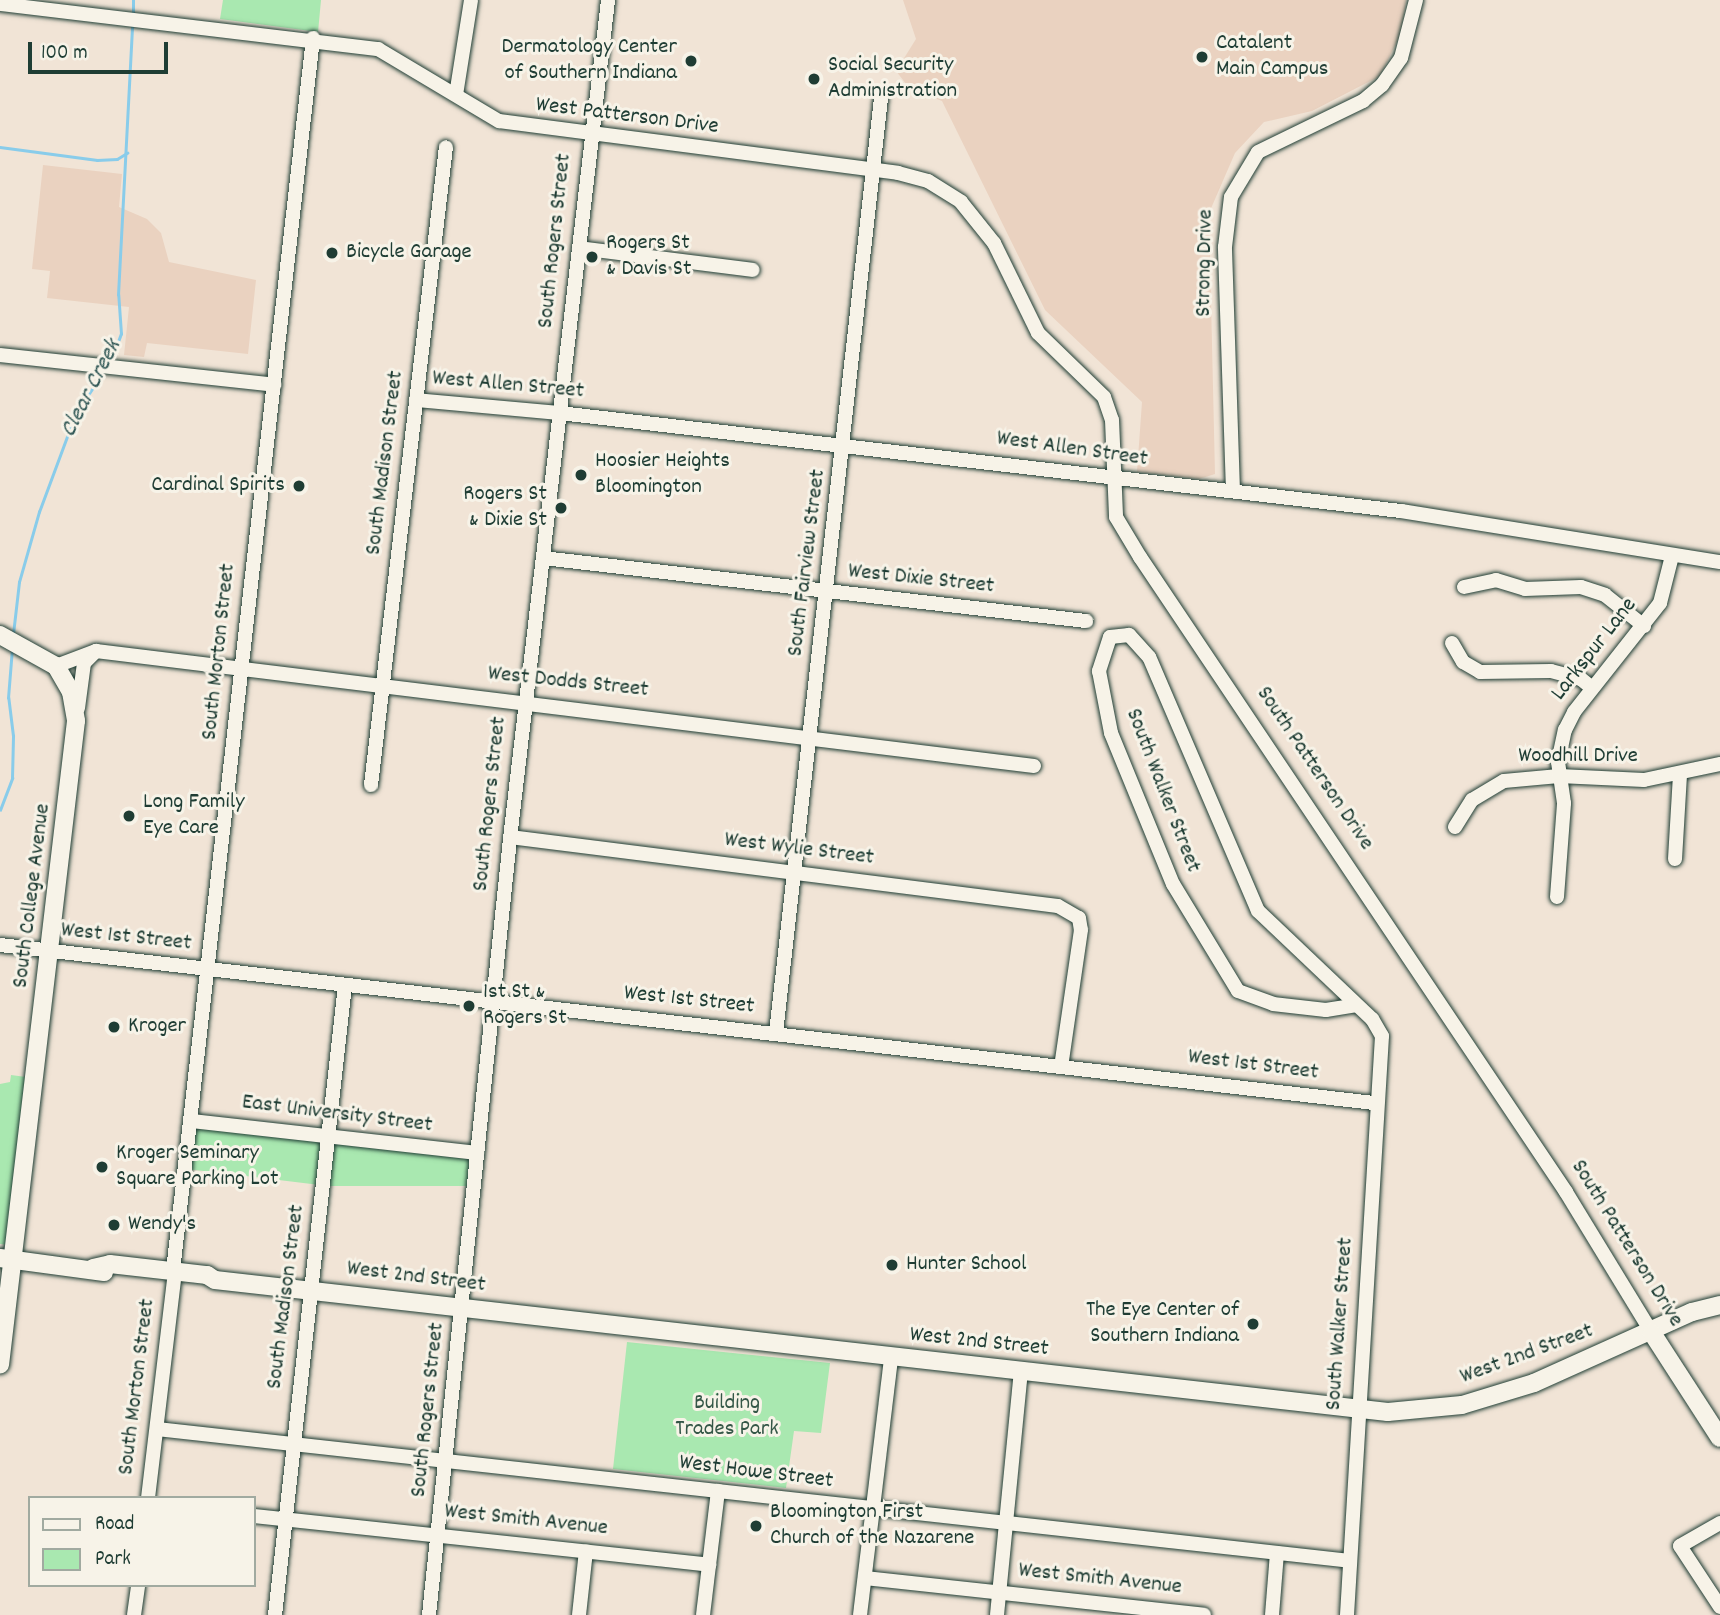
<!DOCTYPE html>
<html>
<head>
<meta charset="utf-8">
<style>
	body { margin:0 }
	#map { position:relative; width:1720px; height:1615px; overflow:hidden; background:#f1e4d6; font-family:Dekko,sans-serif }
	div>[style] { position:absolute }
	.built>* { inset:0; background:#ead2c0 }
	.green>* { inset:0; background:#a9e8b0 }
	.stream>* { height:2.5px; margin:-1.25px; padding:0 1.25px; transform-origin:1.25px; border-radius:1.25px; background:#89ccea }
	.roads { filter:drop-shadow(0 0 2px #1f3d34) drop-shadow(0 0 2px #1f3d34) }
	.minor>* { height:14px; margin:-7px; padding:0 7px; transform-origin:7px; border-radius:7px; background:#f7f3e8 }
	.major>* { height:18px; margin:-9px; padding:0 9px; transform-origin:9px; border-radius:9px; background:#f7f3e8 }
	.dots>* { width:19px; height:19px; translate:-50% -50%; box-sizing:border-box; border:4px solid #f7f3e8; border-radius:50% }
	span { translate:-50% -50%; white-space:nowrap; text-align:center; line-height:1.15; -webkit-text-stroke:6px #f7f3e8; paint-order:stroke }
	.poi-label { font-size:23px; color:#1f3d34 }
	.left { translate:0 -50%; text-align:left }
	.right { translate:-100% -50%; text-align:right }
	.street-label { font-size:23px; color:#1f3d34 }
	.park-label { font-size:23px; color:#345747 }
	.water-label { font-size:24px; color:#345a58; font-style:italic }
	.legend { position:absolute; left:28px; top:1496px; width:228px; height:91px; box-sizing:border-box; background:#f7f3e8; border:2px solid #a1aaa0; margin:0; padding:9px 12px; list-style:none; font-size:21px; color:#1f3d34 }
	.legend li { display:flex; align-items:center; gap:14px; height:35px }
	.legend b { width:35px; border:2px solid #a1aaa0 }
	.scale { position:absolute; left:28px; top:42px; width:140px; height:32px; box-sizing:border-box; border:4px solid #1f3d34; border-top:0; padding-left:9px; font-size:21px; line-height:24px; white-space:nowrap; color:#1f3d34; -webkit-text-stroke:5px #f7f3e8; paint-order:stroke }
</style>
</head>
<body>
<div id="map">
	<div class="built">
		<i style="clip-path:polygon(903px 0,1406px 0,1401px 33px,1380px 76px,1312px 111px,1264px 122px,1235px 153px,1209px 213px,1215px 474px,1199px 479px,1137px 472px,1142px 402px,1045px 310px,942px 101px,910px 89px,896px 71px,916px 39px)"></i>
		<i style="clip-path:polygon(43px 165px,122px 174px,119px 207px,147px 219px,161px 233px,169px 262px,256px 280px,248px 354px,147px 343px,144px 357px,124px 355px,129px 307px,47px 298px,50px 271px,32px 269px)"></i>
	</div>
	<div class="green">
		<i style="clip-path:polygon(223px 0,321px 0,318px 32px,220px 19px)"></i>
		<i style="clip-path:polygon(11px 1075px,26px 1077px,11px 1245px,0 1244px,0 1084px,10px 1082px)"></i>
		<i style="clip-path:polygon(184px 1120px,474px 1153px,471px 1186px,328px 1186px,178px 1168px)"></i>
		<i style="clip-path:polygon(627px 1342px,830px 1363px,821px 1433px,794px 1431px,786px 1488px,613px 1469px)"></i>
	</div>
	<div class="stream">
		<i style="left:133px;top:14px;width:14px;rotate:-90deg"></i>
		<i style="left:0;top:147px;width:98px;rotate:7.6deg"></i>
		<i style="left:97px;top:160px;width:20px;rotate:-3deg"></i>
		<i style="left:117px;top:159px;width:12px;rotate:-31deg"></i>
		<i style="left:111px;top:361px;width:29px;rotate:-70deg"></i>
		<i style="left:121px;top:334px;width:39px;rotate:-94deg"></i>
		<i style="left:118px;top:295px;width:271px;rotate:-87deg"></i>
		<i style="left:13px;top:634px;width:52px;rotate:-83.4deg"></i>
		<i style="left:19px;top:582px;width:73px;rotate:-74.1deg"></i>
		<i style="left:39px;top:512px;width:103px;rotate:-69.6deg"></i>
		<i style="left:75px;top:415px;width:51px;rotate:-56.9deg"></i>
		<i style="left:0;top:810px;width:34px;rotate:-69deg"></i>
		<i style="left:12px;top:778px;width:42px;rotate:-88.6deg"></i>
		<i style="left:13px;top:736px;width:38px;rotate:-97deg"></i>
		<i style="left:8px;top:698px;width:50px;rotate:-85.4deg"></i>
	</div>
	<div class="roads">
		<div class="minor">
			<i style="left:0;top:4px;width:381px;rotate:6.8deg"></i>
			<i style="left:378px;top:49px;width:141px;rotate:30.8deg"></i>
			<i style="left:499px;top:121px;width:402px;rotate:7.4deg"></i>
			<i style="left:898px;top:173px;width:31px;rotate:15deg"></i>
			<i style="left:928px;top:181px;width:39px;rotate:32deg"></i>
			<i style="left:961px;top:202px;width:53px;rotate:51.2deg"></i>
			<i style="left:994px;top:243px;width:100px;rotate:63.9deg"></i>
			<i style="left:1038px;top:333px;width:92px;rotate:44.1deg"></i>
			<i style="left:1104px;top:397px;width:24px;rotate:71deg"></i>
			<i style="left:1112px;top:420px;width:97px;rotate:87.6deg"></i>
			<i style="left:1116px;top:517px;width:47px;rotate:59deg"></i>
			<i style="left:1140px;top:557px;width:765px;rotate:56.14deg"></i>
			<i style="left:1566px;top:1192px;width:165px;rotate:58.6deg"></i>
			<i style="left:456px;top:95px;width:96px;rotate:-81deg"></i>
			<i style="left:579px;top:248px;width:175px;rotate:7.2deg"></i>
			<i style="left:0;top:355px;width:276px;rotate:6.2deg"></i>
			<i style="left:416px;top:400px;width:145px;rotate:5.2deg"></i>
			<i style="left:560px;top:413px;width:847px;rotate:6.65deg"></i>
			<i style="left:1401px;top:511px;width:323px;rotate:9.1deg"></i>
			<i style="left:1233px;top:491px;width:244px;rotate:-91.9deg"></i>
			<i style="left:1225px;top:247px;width:50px;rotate:-83.2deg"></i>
			<i style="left:1231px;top:197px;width:52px;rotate:-59deg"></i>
			<i style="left:1258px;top:152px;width:117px;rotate:-25.9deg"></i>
			<i style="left:1363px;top:101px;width:25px;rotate:-40deg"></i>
			<i style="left:1382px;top:85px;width:33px;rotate:-55deg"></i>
			<i style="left:1401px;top:58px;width:60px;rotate:-75.5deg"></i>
			<i style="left:543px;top:558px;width:547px;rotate:6.62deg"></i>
			<i style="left:1464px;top:587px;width:33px;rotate:-12deg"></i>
			<i style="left:1496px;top:580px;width:30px;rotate:17deg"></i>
			<i style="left:1525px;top:589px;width:56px;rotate:-2deg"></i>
			<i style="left:1581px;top:587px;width:25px;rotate:18deg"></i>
			<i style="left:1605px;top:595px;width:50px;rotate:38.5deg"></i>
			<i style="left:1452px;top:643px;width:22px;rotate:60deg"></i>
			<i style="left:1463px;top:662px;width:20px;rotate:30deg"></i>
			<i style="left:1480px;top:672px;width:71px;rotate:-0.8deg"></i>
			<i style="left:1551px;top:671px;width:31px;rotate:15deg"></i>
			<i style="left:1581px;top:679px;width:14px;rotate:39deg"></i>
			<i style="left:56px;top:666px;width:43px;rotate:-20.6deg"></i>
			<i style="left:96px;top:651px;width:945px;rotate:6.99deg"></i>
			<i style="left:78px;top:708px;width:45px;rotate:-82.4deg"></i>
			<i style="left:84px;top:663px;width:17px;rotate:-45deg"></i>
			<i style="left:371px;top:785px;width:642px;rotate:-83.3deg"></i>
			<i style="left:1455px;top:827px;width:32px;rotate:-58deg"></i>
			<i style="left:1472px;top:800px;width:37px;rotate:-31deg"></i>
			<i style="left:1504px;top:781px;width:55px;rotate:-5.2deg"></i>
			<i style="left:1559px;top:776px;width:85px;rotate:2.7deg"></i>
			<i style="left:1644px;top:780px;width:78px;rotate:-11.9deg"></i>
			<i style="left:510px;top:837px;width:552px;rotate:7.18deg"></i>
			<i style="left:1058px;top:906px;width:24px;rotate:30deg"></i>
			<i style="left:1079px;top:918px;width:12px;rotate:81deg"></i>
			<i style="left:1081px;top:930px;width:138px;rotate:98.3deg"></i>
			<i style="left:1675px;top:859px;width:84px;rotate:-86.6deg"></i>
			<i style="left:1557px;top:897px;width:94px;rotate:-85.7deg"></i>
			<i style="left:1564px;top:803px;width:41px;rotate:-98.3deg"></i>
			<i style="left:1558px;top:762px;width:33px;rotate:-78deg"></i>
			<i style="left:1565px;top:730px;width:20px;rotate:-63deg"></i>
			<i style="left:1574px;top:712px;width:139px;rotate:-51.7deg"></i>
			<i style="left:1660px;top:603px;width:49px;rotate:-75.7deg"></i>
			<i style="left:0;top:945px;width:1383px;rotate:6.56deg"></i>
			<i style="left:776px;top:1033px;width:941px;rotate:-83.59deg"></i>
			<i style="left:192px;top:1121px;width:287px;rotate:6.4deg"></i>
			<i style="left:173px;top:1271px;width:1241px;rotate:-83.52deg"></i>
			<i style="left:157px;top:1429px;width:1200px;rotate:6.31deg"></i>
			<i style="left:148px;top:1498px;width:219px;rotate:-83.2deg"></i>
			<i style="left:254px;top:1516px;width:458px;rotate:6.1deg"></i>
			<i style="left:1720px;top:1523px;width:46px;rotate:150.1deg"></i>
			<i style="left:1680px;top:1546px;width:73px;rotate:56.7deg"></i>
			<i style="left:865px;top:1578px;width:341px;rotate:6.2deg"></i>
			<i style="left:134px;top:1615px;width:30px;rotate:-82deg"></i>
			<i style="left:275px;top:1615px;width:634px;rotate:-83.66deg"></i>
			<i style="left:429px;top:1615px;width:789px;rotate:-84.04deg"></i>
			<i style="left:511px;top:830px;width:836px;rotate:-83.33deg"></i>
			<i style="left:579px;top:1615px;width:64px;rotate:-83.8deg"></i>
			<i style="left:703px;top:1615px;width:125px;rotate:-83.1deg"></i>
			<i style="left:860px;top:1615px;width:259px;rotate:-83.1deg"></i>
			<i style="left:997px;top:1615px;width:244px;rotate:-84.4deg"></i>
			<i style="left:1272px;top:1615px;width:62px;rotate:-85.4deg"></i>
			<i style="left:1347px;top:1615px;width:580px;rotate:-86.54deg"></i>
			<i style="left:1382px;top:1036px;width:20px;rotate:-120deg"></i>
			<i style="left:1372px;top:1019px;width:157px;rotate:-136.5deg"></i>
			<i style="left:1258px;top:911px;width:276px;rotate:-113.2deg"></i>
			<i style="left:1149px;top:657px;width:30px;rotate:-132deg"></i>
			<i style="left:1129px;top:635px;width:19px;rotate:174deg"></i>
			<i style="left:1110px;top:637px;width:36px;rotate:108deg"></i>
			<i style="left:1099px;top:671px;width:63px;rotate:79deg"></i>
			<i style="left:1111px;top:733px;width:163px;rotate:67.7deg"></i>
			<i style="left:1173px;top:884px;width:125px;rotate:58.7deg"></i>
			<i style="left:1238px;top:991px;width:37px;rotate:20deg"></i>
			<i style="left:1273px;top:1004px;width:53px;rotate:6.5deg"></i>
			<i style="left:1326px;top:1010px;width:31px;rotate:-9deg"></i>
		</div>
		<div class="major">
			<i style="left:0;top:635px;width:64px;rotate:29deg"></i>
			<i style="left:56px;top:666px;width:30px;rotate:60deg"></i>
			<i style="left:71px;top:692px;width:29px;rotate:80deg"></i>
			<i style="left:76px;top:721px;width:648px;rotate:96.73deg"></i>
			<i style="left:0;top:1258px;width:105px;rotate:7.7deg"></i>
			<i style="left:93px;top:1268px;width:17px;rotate:-13deg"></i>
			<i style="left:110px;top:1264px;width:98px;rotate:6.5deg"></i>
			<i style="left:207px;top:1275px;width:9px;rotate:32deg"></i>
			<i style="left:215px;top:1280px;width:1180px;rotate:6.42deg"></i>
			<i style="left:1388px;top:1412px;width:74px;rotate:-5.4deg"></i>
			<i style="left:1462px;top:1405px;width:75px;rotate:-17deg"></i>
			<i style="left:1534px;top:1383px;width:173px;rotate:-24.2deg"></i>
			<i style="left:1692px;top:1312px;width:29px;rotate:-14deg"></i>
			<i style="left:1652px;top:1333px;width:125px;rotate:57.1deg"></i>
		</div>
	</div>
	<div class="dots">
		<i style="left:1202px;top:57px;background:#1f3d34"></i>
		<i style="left:691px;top:61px;background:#1f3d34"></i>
		<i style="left:814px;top:79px;background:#1f3d34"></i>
		<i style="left:332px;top:253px;background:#1f3d34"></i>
		<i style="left:592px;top:257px;background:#1f3d34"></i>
		<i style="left:581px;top:475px;background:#1f3d34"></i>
		<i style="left:299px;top:486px;background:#1f3d34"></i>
		<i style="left:561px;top:508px;background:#1f3d34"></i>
		<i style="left:129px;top:816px;background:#1f3d34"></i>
		<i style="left:469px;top:1006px;background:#1f3d34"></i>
		<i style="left:114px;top:1027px;background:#1f3d34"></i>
		<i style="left:102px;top:1167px;background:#1f3d34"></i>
		<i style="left:114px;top:1225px;background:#1f3d34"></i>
		<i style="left:892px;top:1265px;background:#1f3d34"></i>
		<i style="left:1253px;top:1324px;background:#1f3d34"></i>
		<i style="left:756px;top:1526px;background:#1f3d34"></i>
	</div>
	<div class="poi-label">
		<span class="left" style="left:1216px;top:57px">Catalent<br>Main Campus</span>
		<span class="right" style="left:677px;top:61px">Dermatology Center<br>of Southern Indiana</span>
		<span class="left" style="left:828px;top:79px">Social Security<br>Administration</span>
		<span class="left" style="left:606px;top:257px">Rogers St<br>&amp; Davis St</span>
		<span class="left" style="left:346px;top:253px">Bicycle Garage</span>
		<span class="left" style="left:595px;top:475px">Hoosier Heights<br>Bloomington</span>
		<span class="right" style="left:285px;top:486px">Cardinal Spirits</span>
		<span class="right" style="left:547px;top:508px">Rogers St<br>&amp; Dixie St</span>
		<span class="left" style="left:143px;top:816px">Long Family<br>Eye Care</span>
		<span class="left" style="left:483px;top:1006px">1st St &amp;<br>Rogers St</span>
		<span class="left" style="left:128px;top:1027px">Kroger</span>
		<span class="left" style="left:116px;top:1167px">Kroger Seminary<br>Square Parking Lot</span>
		<span class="left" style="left:128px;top:1225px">Wendy's</span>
		<span class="left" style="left:906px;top:1265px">Hunter School</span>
		<span class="right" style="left:1239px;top:1324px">The Eye Center of<br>Southern Indiana</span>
		<span class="left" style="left:770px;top:1526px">Bloomington First<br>Church of the Nazarene</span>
	</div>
	<div class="street-label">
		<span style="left:627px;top:117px;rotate:7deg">West Patterson Drive</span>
		<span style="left:556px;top:241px;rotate:-84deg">South Rogers Street</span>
		<span style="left:1206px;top:263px;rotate:-89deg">Strong Drive</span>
		<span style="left:508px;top:386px;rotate:5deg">West Allen Street</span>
		<span style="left:1072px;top:450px;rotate:8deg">West Allen Street</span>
		<span style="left:386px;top:463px;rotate:-83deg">South Madison Street</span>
		<span style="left:808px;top:563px;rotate:-83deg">South Fairview Street</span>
		<span style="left:921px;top:580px;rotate:6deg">West Dixie Street</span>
		<span style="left:1595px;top:650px;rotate:-52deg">Larkspur Lane</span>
		<span style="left:220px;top:652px;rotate:-84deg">South Morton Street</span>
		<span style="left:568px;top:683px;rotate:6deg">West Dodds Street</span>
		<span style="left:1578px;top:757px">Woodhill Drive</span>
		<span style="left:1314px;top:769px;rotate:56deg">South Patterson Drive</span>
		<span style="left:1162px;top:791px;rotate:69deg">South Walker Street</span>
		<span style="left:491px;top:804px;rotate:-84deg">South Rogers Street</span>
		<span style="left:799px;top:850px;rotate:7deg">West Wylie Street</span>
		<span style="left:33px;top:896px;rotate:-83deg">South College Avenue</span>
		<span style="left:126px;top:938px;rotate:6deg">West 1st Street</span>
		<span style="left:689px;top:1001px;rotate:6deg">West 1st Street</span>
		<span style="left:1253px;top:1066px;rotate:7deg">West 1st Street</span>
		<span style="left:337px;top:1115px;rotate:7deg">East University Street</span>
		<span style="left:1626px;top:1244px;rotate:58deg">South Patterson Drive</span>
		<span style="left:416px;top:1278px;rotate:7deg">West 2nd Street</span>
		<span style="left:287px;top:1297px;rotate:-83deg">South Madison Street</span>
		<span style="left:1341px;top:1324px;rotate:-86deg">South Walker Street</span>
		<span style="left:979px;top:1343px;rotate:6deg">West 2nd Street</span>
		<span style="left:1527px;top:1355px;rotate:-20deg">West 2nd Street</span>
		<span style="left:138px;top:1387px;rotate:-83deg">South Morton Street</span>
		<span style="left:429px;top:1410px;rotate:-84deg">South Rogers Street</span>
		<span style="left:756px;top:1473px;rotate:7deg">West Howe Street</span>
		<span style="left:526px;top:1521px;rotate:6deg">West Smith Avenue</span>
		<span style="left:1100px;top:1580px;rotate:6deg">West Smith Avenue</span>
	</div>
	<div class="park-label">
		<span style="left:727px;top:1417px">Building<br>Trades Park</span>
	</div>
	<div class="water-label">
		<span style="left:92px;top:389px;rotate:-63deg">Clear Creek</span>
	</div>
	<ul class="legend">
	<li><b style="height:9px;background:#f7f3e8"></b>Road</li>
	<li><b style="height:19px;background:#a9e8b0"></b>Park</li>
	</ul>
	<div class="scale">100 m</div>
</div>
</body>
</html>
